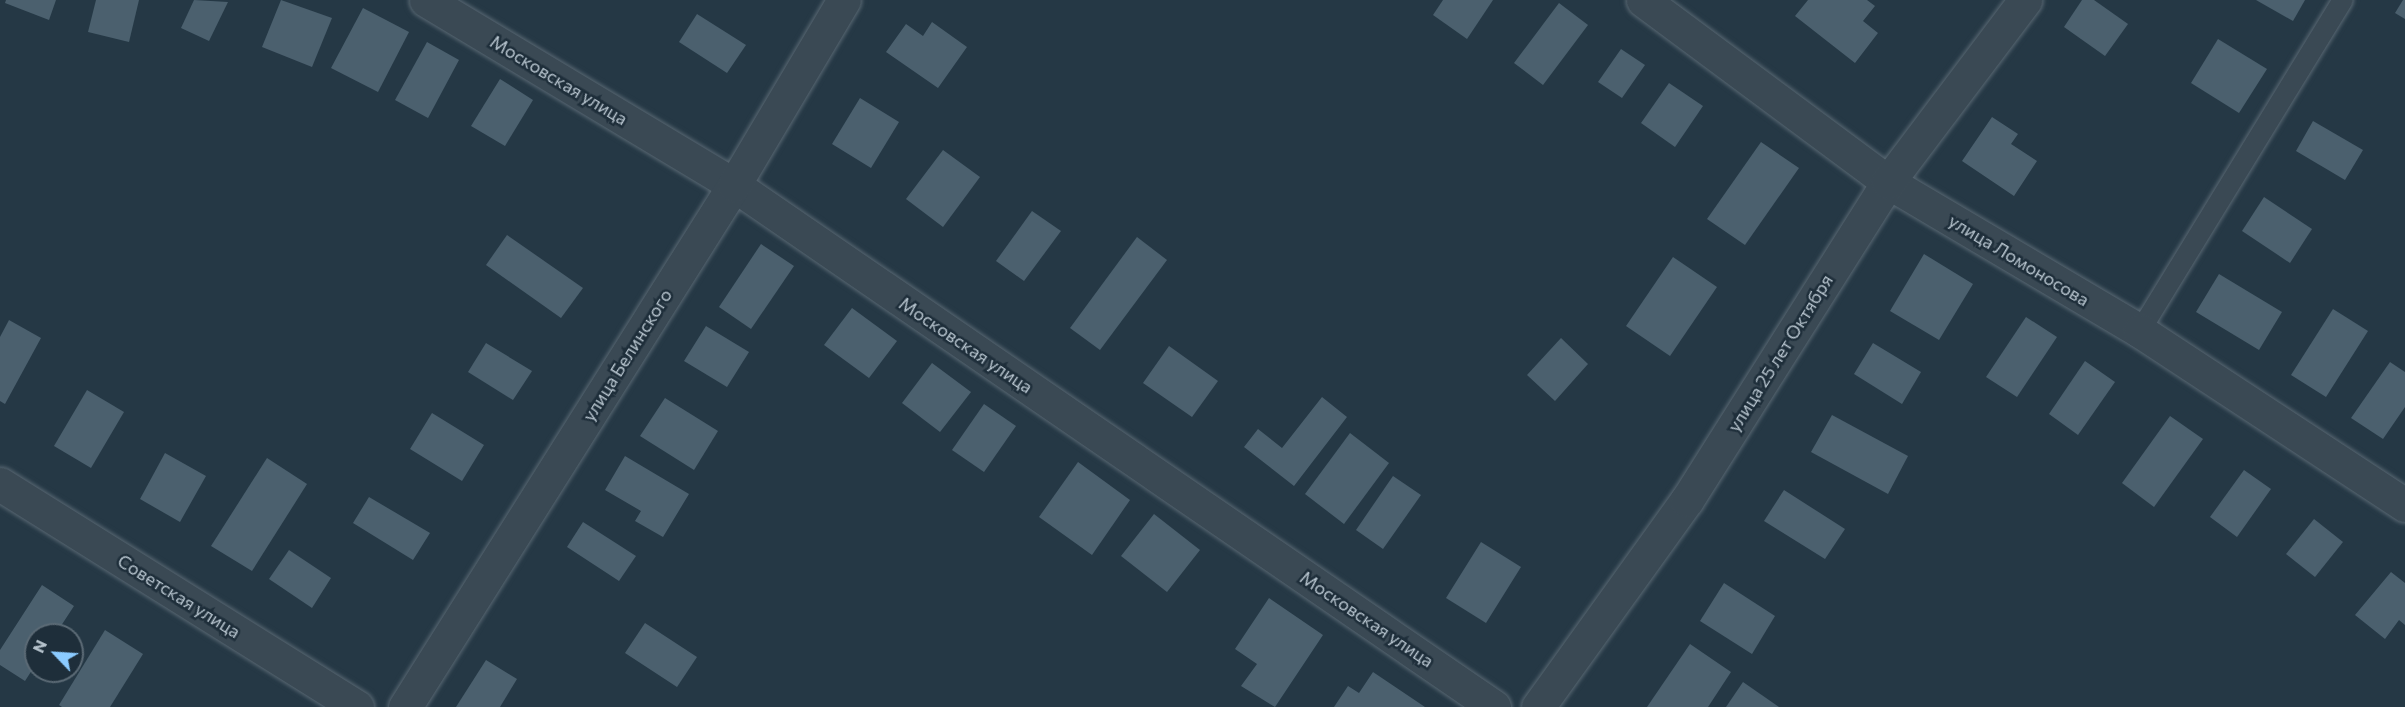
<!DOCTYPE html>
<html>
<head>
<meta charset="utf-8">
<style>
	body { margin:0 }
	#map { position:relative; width:2405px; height:707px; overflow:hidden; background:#253845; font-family:Commissioner,sans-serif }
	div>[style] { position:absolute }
	.building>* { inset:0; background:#4b606e }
	.roads { filter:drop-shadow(0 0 2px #586772) drop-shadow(0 0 2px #586772) }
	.lane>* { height:20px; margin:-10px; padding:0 10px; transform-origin:10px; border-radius:10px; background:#3a4954 }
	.street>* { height:33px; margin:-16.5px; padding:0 16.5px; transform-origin:16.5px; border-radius:16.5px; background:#3a4954 }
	span { translate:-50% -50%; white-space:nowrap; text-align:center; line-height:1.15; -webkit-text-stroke:5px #1e2e3a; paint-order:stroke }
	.street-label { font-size:18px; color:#b7c4ce }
	.north { position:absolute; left:24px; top:623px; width:60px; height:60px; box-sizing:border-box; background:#1e2e3a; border:2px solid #5b6a75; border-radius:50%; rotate:295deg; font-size:16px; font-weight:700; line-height:24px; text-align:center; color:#b7c4ce }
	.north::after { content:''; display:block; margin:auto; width:21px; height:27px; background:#8bcbff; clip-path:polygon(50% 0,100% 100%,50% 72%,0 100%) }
</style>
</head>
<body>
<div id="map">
	<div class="building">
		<i style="clip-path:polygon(6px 0,56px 0,49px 20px,5px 3px)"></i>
		<i style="clip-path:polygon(96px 0,139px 0,129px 42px,88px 32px)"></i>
		<i style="clip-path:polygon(194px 0,228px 2px,209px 41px,181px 28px)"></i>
		<i style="clip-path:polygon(281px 0,332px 18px,312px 67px,262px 47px)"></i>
		<i style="clip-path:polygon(1443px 0,1493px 0,1467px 39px,1433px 15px)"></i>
		<i style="clip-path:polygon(1808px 0,1867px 0,1875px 6px,1863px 21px,1878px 33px,1855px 63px,1795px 16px)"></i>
		<i style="clip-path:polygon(2082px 0,2094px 0,2128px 24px,2105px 56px,2064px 27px)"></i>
		<i style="clip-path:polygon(2256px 0,2305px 0,2293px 21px)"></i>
		<i style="clip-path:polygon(2403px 0,2405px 0,2405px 19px,2395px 13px)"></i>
		<i style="clip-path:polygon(1559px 3px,1588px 25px,1543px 85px,1514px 63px)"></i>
		<i style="clip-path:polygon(363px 8px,409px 32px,378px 92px,331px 68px)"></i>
		<i style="clip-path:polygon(697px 14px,746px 45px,727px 73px,679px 42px)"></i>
		<i style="clip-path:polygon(932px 22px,967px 47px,938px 88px,886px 52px,906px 24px,923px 36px)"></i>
		<i style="clip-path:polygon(2218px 39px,2267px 69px,2239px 113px,2191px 83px)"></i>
		<i style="clip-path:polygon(427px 42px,459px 60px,428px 118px,395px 100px)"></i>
		<i style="clip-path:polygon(1621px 49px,1645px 65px,1622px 98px,1598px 82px)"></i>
		<i style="clip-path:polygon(500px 79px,533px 100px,505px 146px,471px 126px)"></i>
		<i style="clip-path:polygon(1669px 83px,1703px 106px,1675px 147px,1641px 123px)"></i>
		<i style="clip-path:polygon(860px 98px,899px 122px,871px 168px,832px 144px)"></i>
		<i style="clip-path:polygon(1992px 117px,2018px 134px,2011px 144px,2037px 161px,2014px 196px,1962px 161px)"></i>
		<i style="clip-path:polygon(2313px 121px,2363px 150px,2345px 180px,2296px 151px)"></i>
		<i style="clip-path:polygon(1761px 142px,1799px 168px,1745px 245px,1707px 219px)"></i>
		<i style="clip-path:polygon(943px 150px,980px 177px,943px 227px,906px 199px)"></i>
		<i style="clip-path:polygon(2264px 197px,2312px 229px,2290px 263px,2242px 231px)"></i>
		<i style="clip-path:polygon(1032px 211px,1061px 231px,1024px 281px,996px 261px)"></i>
		<i style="clip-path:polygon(507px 235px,583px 288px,561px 318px,486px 265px)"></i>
		<i style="clip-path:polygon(1137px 237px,1167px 260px,1100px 350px,1070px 328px)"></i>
		<i style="clip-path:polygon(761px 244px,794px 266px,751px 329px,719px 307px)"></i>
		<i style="clip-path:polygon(1924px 254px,1973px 284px,1939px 340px,1890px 311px)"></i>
		<i style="clip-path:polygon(1673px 257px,1717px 287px,1670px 356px,1626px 326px)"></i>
		<i style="clip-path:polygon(2219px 274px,2282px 312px,2259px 350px,2196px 312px)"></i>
		<i style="clip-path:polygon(852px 308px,897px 341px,869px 378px,824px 345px)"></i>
		<i style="clip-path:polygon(2333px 309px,2368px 331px,2326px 397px,2291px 375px)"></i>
		<i style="clip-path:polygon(2026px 317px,2057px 337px,2017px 397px,1986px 377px)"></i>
		<i style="clip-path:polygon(9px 320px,41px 338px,5px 404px,0 401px,0 337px)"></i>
		<i style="clip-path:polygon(706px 326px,749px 352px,727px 387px,684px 361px)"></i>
		<i style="clip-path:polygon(1561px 338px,1588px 364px,1555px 401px,1527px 375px)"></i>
		<i style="clip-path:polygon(486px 343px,532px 371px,513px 400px,468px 372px)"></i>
		<i style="clip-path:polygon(1873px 343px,1921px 372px,1902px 404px,1854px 374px)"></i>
		<i style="clip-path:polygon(1169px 346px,1218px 381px,1192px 417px,1143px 383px)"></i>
		<i style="clip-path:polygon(2085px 361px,2115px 382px,2078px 435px,2049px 414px)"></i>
		<i style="clip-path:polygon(2390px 362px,2405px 372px,2405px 407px,2383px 439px,2351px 418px)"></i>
		<i style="clip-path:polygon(932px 363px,971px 392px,940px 432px,902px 403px)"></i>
		<i style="clip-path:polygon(87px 390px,124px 412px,91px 468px,54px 446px)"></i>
		<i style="clip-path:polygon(1322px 397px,1347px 417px,1294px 486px,1244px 447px,1258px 429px,1282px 448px)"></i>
		<i style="clip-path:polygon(665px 398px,718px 431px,694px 470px,640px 436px)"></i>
		<i style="clip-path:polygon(984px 404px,1016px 426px,984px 472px,952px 450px)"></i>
		<i style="clip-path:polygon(432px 413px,484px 445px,462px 481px,410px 449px)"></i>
		<i style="clip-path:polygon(1832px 415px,1908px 456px,1888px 494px,1811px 452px)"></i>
		<i style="clip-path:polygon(2170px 416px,2203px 439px,2154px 507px,2122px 483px)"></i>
		<i style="clip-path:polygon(1350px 433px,1389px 463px,1344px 524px,1305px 494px)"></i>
		<i style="clip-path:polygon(165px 453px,206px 476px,180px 522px,140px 499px)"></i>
		<i style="clip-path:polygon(625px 456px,689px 494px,663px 537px,635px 521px,641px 511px,605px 490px)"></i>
		<i style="clip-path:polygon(267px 458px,307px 484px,252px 571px,211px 546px)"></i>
		<i style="clip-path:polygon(1078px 462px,1130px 500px,1092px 555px,1039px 517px)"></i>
		<i style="clip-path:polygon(2244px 470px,2271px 489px,2237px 537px,2210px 517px)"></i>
		<i style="clip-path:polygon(1393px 476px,1421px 495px,1383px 549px,1356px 530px)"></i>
		<i style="clip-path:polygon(1784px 490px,1845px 529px,1825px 559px,1764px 521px)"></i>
		<i style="clip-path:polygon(369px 497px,430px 533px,413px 560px,353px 523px)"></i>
		<i style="clip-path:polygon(1154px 514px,1200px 550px,1167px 592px,1121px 556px)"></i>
		<i style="clip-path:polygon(2314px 519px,2343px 542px,2315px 577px,2286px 554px)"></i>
		<i style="clip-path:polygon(583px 522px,636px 556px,619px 581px,567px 547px)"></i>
		<i style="clip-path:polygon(1481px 542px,1521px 567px,1486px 623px,1446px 598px)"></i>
		<i style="clip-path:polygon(289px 550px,331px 578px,312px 608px,269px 579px)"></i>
		<i style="clip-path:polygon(2391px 572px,2405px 583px,2405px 625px,2399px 620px,2385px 639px,2355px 615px)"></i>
		<i style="clip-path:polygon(1724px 583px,1775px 616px,1752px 654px,1700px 621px)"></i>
		<i style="clip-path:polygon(42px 585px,74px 606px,55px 635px,36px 635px,36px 664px,25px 681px,0 665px,0 650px)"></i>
		<i style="clip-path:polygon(1269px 598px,1323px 635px,1275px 707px,1241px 686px,1257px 664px,1235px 649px)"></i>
		<i style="clip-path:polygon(645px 623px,697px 657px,677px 687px,625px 653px)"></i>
		<i style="clip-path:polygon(105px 630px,143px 654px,110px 707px,62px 707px,59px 705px)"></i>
		<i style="clip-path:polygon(1690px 644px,1731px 672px,1708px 707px,1647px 707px)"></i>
		<i style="clip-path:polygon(486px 660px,517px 679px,500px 707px,456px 707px)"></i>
		<i style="clip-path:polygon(1373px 672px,1425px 707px,1334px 707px,1348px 686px,1359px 693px)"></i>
		<i style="clip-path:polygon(1743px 682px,1779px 707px,1726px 707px)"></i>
	</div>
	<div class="roads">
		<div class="lane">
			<i style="left:2140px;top:331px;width:388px;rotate:-58.5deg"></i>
		</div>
		<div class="street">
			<i style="left:426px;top:0;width:359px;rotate:31deg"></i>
			<i style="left:734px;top:185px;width:922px;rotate:34.48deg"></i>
			<i style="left:1643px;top:0;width:305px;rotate:36.6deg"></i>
			<i style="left:1888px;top:182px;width:293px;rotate:30.6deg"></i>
			<i style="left:2140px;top:331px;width:317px;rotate:33.3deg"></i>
			<i style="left:0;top:484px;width:421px;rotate:32deg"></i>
			<i style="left:405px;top:707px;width:617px;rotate:-57.78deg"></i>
			<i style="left:734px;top:185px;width:215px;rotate:-59.3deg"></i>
			<i style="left:1538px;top:707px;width:255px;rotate:-54.3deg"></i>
			<i style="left:1687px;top:500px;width:376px;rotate:-57.7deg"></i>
			<i style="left:1888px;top:182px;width:228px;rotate:-53deg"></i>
		</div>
	</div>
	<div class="street-label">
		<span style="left:559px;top:80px;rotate:31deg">Московская улица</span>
		<span style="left:2019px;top:260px;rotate:31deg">улица Ломоносова</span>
		<span style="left:966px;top:345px;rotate:34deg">Московская улица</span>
		<span style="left:1780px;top:353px;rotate:-58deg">улица 25 лет Октября</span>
		<span style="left:627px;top:355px;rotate:-58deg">улица Белинского</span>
		<span style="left:179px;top:596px;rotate:32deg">Советская улица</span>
		<span style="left:1367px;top:619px;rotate:34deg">Московская улица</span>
	</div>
	<div class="north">N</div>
</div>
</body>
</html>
